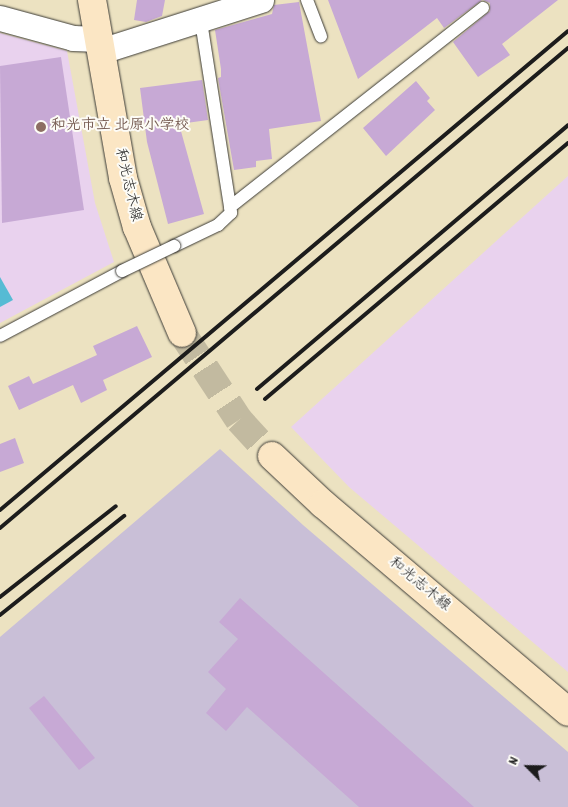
<!DOCTYPE html>
<html>
<head>
<meta charset="utf-8">
<style>
	body { margin:0 }
	#map { position:relative; width:568px; height:807px; overflow:hidden; background:#ece2c1; font-family:Dekko,"Klee One",sans-serif }
	div>[style] { position:absolute }
	.built>* { inset:0; background:#e9d2ee }
	.industrial>* { inset:0; background:#c9bfd7 }
	.water>* { inset:0; background:#56bbd4 }
	.building>* { inset:0; background:#c7a9d5 }
	.secondary-tunnel>* { height:28px; margin-top:-14px; transform-origin:0; background:repeating-linear-gradient(90deg,#c2baa0 0 28px,transparent 0 42px) }
	.roads { filter:drop-shadow(0 0 1px #3b3a35) drop-shadow(0 0 1px #3b3a35) }
	.service>* { height:12px; margin:-6px; padding:0 6px; transform-origin:6px; border-radius:6px; background:#fff }
	.minor>* { height:25px; margin:-12.5px; padding:0 12.5px; transform-origin:12.5px; border-radius:12.5px; background:#fff }
	.secondary>* { height:28px; margin:-14px; padding:0 14px; transform-origin:14px; border-radius:14px; background:#fbe6c4 }
	.rail>* { height:4px; margin:-2px; padding:0 2px; transform-origin:2px; border-radius:2px; background:#1c1c1c }
	.bridges { filter:drop-shadow(0 0 1px #3b3a35) drop-shadow(0 0 1px #3b3a35) }
	.service-bridge>* { height:12px; margin:-6px; padding:0 6px; transform-origin:6px; border-radius:6px; background:#fff }
	.dots>* { width:14px; height:14px; translate:-50% -50%; box-sizing:border-box; border:2px solid #fdfcf7; border-radius:50% }
	span { translate:-50% -50%; white-space:nowrap; text-align:center; line-height:1.15; -webkit-text-stroke:4px #fdfcf7; paint-order:stroke }
	.education-label { font-size:15px; color:#785e54; font-weight:700 }
	.left { translate:0 -50%; text-align:left }
	.street-label { font-size:15px; color:#1c1c1c }
	.north { position:absolute; left:503px; top:742px; width:50px; height:50px; -webkit-text-stroke:4px #fdfcf7; paint-order:stroke; rotate:293deg; font-size:14px; font-weight:700; line-height:20px; text-align:center; color:#1c1c1c }
	.north::after { content:''; display:block; margin:auto; width:18px; height:22px; background:#1c1c1c; clip-path:polygon(50% 0,100% 100%,50% 72%,0 100%) }
</style>
</head>
<body>
<div id="map">
	<div class="built">
		<i style="clip-path:polygon(0 33px,67px 51px,95px 203px,114px 262px,0 323px)"></i>
		<i style="clip-path:polygon(568px 176px,568px 672px,349px 487px,291px 427px)"></i>
	</div>
	<div class="industrial">
		<i style="clip-path:polygon(220px 449px,303px 525px,568px 752px,568px 807px,0 807px,0 637px)"></i>
	</div>
	<div class="water">
		<i style="clip-path:polygon(0 277px,13px 300px,0 307px)"></i>
	</div>
	<div class="building">
		<i style="clip-path:polygon(137px 0,165px 0,162px 16px,146px 22px,134px 20px)"></i>
		<i style="clip-path:polygon(328px 0,482px 0,444px 28px,437px 18px,358px 79px)"></i>
		<i style="clip-path:polygon(483px 0,558px 0,502px 44px,510px 55px,478px 77px,453px 42px,490px 11px,490px 3px)"></i>
		<i style="clip-path:polygon(299px 2px,321px 121px,269px 129px,272px 159px,256px 161px,256px 167px,234px 170px,218px 78px,221px 77px,221px 69px,215px 30px,272px 14px,274px 5px)"></i>
		<i style="clip-path:polygon(61px 57px,84px 210px,2px 223px,0 66px)"></i>
		<i style="clip-path:polygon(202px 80px,208px 120px,179px 124px,204px 214px,168px 224px,147px 142px,140px 88px)"></i>
		<i style="clip-path:polygon(416px 81px,430px 98px,427px 101px,435px 110px,386px 156px,363px 128px)"></i>
		<i style="clip-path:polygon(137px 326px,152px 357px,103px 380px,107px 390px,81px 403px,73px 385px,19px 410px,8px 386px,29px 376px,33px 384px,97px 355px,93px 346px)"></i>
		<i style="clip-path:polygon(15px 438px,24px 463px,0 472px,0 444px)"></i>
		<i style="clip-path:polygon(240px 598px,474px 807px,359px 807px,247px 707px,226px 731px,206px 713px,226px 689px,208px 672px,238px 639px,219px 622px)"></i>
		<i style="clip-path:polygon(44px 696px,95px 758px,79px 770px,29px 708px)"></i>
	</div>
	<div class="secondary-tunnel">
		<i style="left:182px;top:333px;width:104px;rotate:56.8deg"></i>
		<i style="left:239px;top:420px;width:49px;rotate:47.5deg"></i>
	</div>
	<div class="roads">
		<div class="service">
			<i style="left:307px;top:0;width:39px;rotate:69deg"></i>
			<i style="left:230px;top:207px;width:322px;rotate:-38.2deg"></i>
			<i style="left:174px;top:246px;width:49px;rotate:-25.5deg"></i>
			<i style="left:218px;top:225px;width:18px;rotate:-43deg"></i>
			<i style="left:231px;top:213px;width:194px;rotate:-98.9deg"></i>
			<i style="left:0;top:336px;width:138px;rotate:-28deg"></i>
		</div>
		<div class="minor">
			<i style="left:0;top:18px;width:76px;rotate:15.3deg"></i>
			<i style="left:73px;top:38px;width:26px;rotate:2deg"></i>
			<i style="left:101px;top:51px;width:168px;rotate:-17.7deg"></i>
		</div>
		<div class="secondary">
			<i style="left:92px;top:0;width:181px;rotate:80.1deg"></i>
			<i style="left:123px;top:178px;width:51px;rotate:74.1deg"></i>
			<i style="left:137px;top:227px;width:115px;rotate:67deg"></i>
			<i style="left:272px;top:456px;width:70px;rotate:43.3deg"></i>
			<i style="left:323px;top:504px;width:321px;rotate:40.3deg"></i>
		</div>
	</div>
	<div class="rail">
		<i style="left:257px;top:389px;width:408px;rotate:-40.3deg"></i>
		<i style="left:265px;top:399px;width:397px;rotate:-40.2deg"></i>
		<i style="left:0;top:510px;width:743px;rotate:-40.14deg"></i>
		<i style="left:0;top:528px;width:744px;rotate:-40.2deg"></i>
		<i style="left:0;top:597px;width:147px;rotate:-38.1deg"></i>
		<i style="left:0;top:615px;width:159px;rotate:-38.6deg"></i>
	</div>
	<div class="bridges">
		<div class="service-bridge">
			<i style="left:122px;top:271px;width:58px;rotate:-25.7deg"></i>
		</div>
	</div>
	<div class="dots">
		<i style="left:41px;top:127px;background:#8d6e63"></i>
	</div>
	<div class="education-label">
		<span class="left" style="left:51px;top:127px">和光市立 北原小学校</span>
	</div>
	<div class="street-label">
		<span style="left:127px;top:185px;rotate:77deg">和光志木線</span>
		<span style="left:419px;top:585px;rotate:40deg">和光志木線</span>
	</div>
	<div class="north">N</div>
</div>
</body>
</html>
